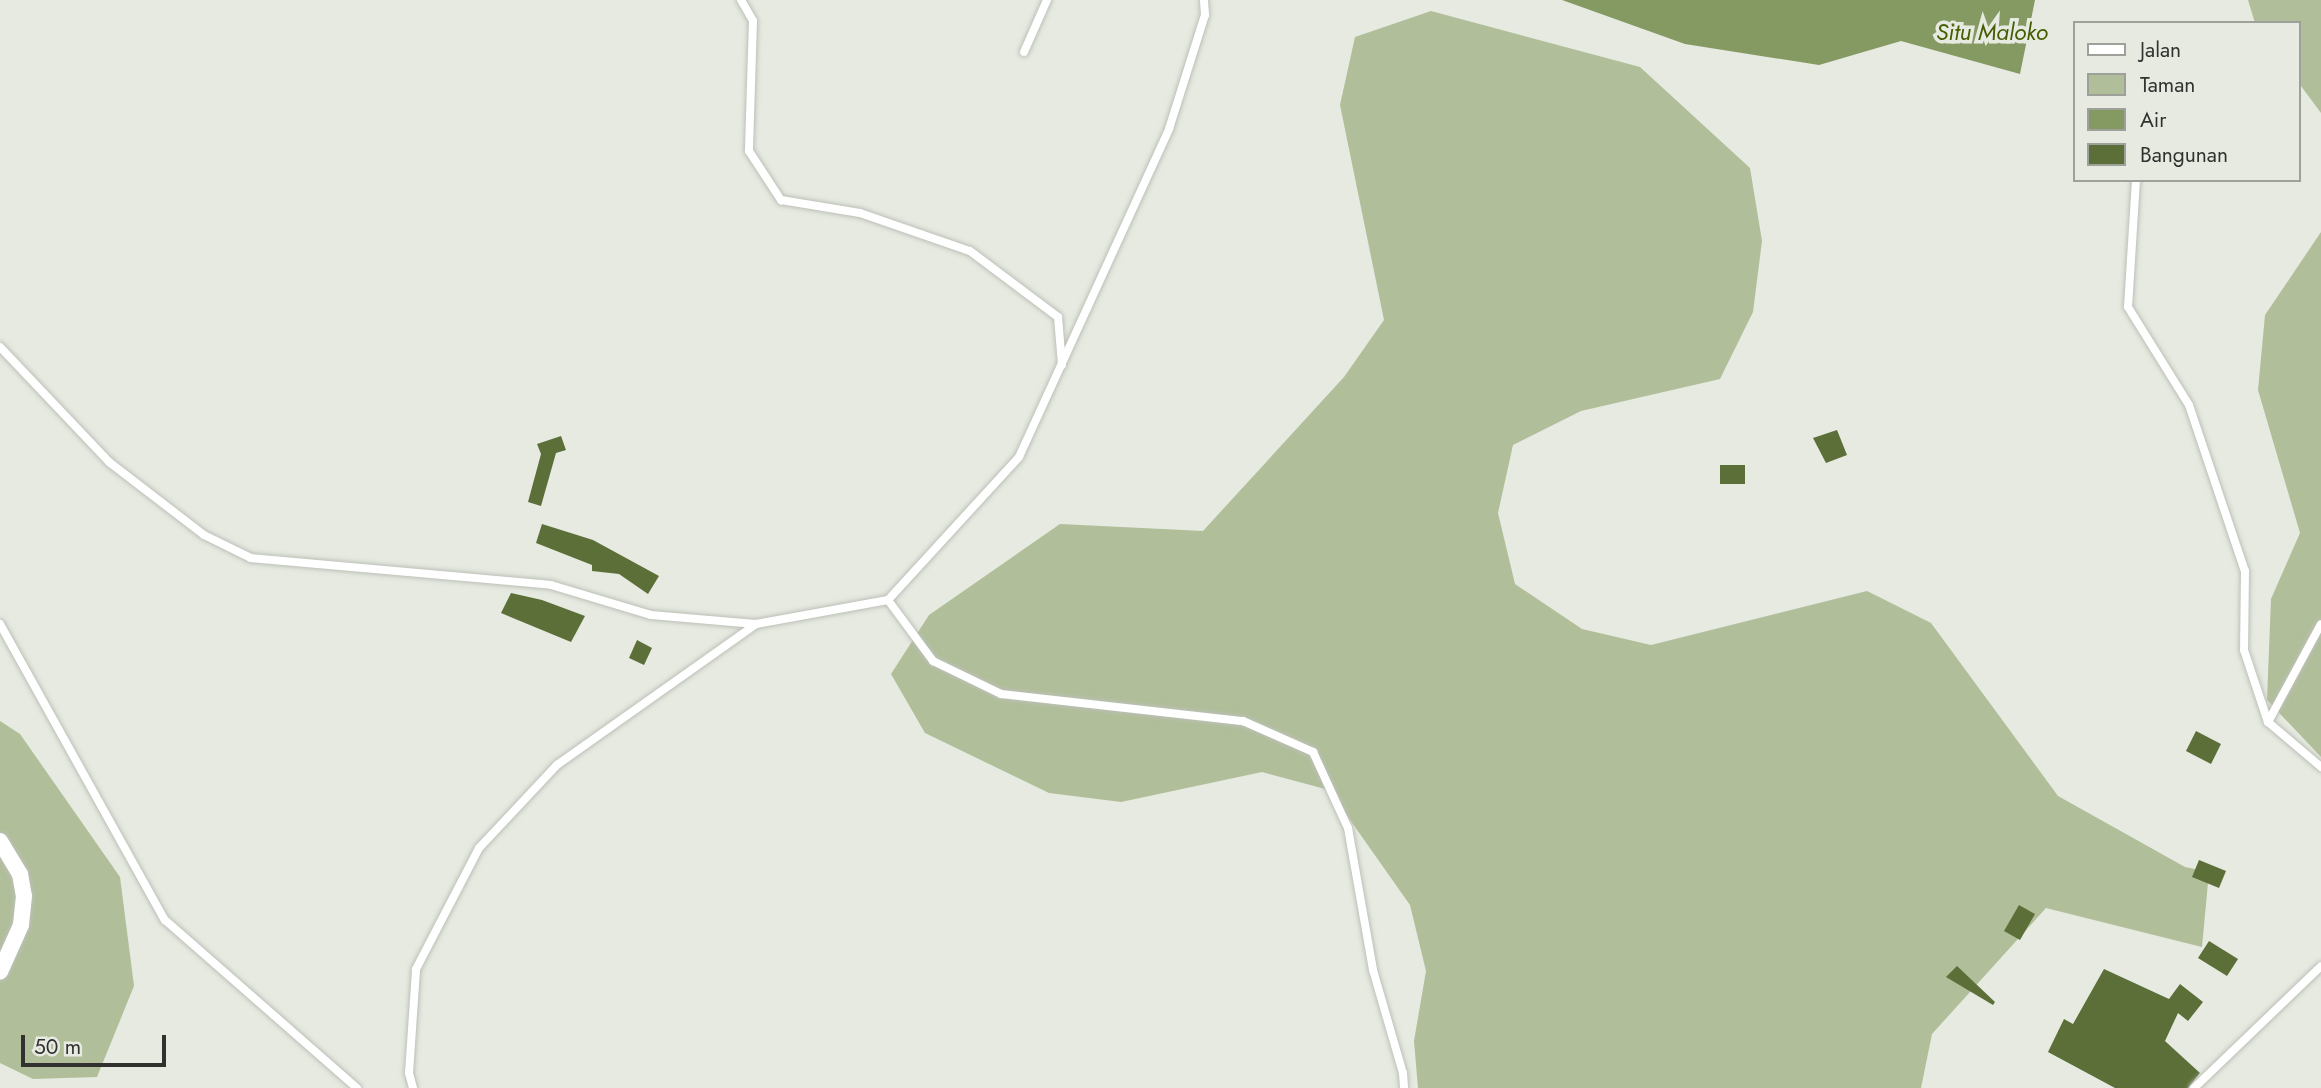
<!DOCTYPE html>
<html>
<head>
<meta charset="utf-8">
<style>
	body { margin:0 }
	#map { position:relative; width:2321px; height:1088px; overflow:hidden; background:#e6eae1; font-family:Jost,sans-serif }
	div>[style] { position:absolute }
	.green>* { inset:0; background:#b0be99 }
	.water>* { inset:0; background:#859962 }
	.building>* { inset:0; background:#5c6f39 }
	.roads { filter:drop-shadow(0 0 2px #bcc0b7) drop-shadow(0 0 2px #bcc0b7) }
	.lane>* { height:8px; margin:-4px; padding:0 4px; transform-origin:4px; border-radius:4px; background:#fff }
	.street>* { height:16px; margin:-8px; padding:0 8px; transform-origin:8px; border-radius:8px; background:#fff }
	span { translate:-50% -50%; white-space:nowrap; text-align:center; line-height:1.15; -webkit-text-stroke:7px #e6eae1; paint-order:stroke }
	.water-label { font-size:23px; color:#465e03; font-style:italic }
	.legend { position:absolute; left:2073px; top:21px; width:228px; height:161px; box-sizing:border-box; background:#e6eae1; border:2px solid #9ea09a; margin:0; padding:9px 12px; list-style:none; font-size:21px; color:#31322f }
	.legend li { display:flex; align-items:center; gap:14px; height:35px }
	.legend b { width:35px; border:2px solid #9ea09a }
	.scale { position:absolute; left:21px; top:1035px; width:145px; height:32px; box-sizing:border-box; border:4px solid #31322f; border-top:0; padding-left:9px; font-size:21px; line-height:24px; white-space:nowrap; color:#31322f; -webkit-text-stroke:5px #e6eae1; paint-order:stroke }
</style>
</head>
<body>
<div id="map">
	<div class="green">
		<i style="clip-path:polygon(2248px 0,2321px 0,2321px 113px,2298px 82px,2298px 23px,2255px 23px)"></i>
		<i style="clip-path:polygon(1431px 11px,1640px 67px,1750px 168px,1762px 241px,1753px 312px,1720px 379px,1581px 411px,1513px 445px,1498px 513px,1515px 584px,1582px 629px,1651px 645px,1867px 591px,1931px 623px,2058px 796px,2185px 867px,2209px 872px,2202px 947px,2046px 908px,1932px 1034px,1921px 1088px,1418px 1088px,1414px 1041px,1426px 971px,1410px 905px,1329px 790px,1262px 772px,1121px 802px,1049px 793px,925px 733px,891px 674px,929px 615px,1060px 524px,1203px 531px,1344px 377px,1384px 320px,1340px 105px,1355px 37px)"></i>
		<i style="clip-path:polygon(2321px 232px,2321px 757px,2267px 700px,2271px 599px,2300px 533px,2258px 390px,2265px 315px)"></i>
		<i style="clip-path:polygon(0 721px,20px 734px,120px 877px,134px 986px,97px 1077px,33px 1079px,0 1063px)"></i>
	</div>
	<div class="water">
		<i style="clip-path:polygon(1562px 0,2035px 0,2020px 74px,1901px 41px,1819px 65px,1685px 44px)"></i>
	</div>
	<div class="building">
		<i style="clip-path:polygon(1837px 430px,1847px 455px,1826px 463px,1813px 438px)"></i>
		<i style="clip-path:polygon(561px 436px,566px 450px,556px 453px,541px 506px,528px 502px,541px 454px,537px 444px)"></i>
		<i style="clip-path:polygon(1720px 465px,1745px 465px,1745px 484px,1720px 484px)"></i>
		<i style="clip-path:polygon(542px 524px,593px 540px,659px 576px,648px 594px,619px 574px,592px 571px,592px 565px,536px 543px)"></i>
		<i style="clip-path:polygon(511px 593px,542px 600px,585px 616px,571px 642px,501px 613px)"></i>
		<i style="clip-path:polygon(637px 640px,652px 648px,644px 665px,629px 658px)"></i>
		<i style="clip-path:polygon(2196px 731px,2221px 744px,2211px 764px,2186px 751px)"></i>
		<i style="clip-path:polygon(2199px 860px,2226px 871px,2219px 888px,2192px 877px)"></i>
		<i style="clip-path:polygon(2019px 905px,2035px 914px,2020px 940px,2004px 931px)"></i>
		<i style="clip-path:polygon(2209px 941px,2238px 959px,2227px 976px,2198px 958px)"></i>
		<i style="clip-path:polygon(1957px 966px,1995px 1002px,1993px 1005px,1946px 977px)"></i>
		<i style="clip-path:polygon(2104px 969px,2169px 999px,2180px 984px,2203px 1002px,2188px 1021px,2178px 1013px,2165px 1041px,2200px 1073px,2188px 1088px,2115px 1088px,2048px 1052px,2064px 1019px,2073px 1024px)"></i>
	</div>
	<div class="roads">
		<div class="lane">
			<i style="left:741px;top:0;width:24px;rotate:60deg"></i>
			<i style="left:753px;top:21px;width:130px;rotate:91.8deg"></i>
			<i style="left:749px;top:151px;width:59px;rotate:56.9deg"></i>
			<i style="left:781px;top:200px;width:80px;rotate:9.3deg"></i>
			<i style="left:860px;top:213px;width:116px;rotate:19.1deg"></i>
			<i style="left:970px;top:251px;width:110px;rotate:36.9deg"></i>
			<i style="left:1058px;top:317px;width:48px;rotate:85.2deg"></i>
			<i style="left:1024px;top:52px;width:57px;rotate:-66.1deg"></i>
			<i style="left:2136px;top:180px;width:127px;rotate:93.6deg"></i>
			<i style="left:2128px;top:307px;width:115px;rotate:58.1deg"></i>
			<i style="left:2189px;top:405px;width:175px;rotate:71.4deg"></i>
			<i style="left:2245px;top:571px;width:79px;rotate:90.7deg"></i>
			<i style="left:2244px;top:650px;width:76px;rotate:71.6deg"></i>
			<i style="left:2268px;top:722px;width:70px;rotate:40.3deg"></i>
			<i style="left:0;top:347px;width:158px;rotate:46.5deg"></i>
			<i style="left:109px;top:462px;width:120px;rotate:37.5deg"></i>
			<i style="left:204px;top:535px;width:52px;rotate:26.1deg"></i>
			<i style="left:251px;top:558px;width:301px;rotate:5.1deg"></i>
			<i style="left:551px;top:585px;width:104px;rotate:16.7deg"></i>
			<i style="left:651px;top:615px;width:105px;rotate:4.9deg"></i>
			<i style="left:756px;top:624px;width:134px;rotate:-10.3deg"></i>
			<i style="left:888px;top:600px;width:194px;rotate:-47.5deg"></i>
			<i style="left:1019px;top:457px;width:361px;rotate:-65.4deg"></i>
			<i style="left:1169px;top:129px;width:120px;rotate:-72.5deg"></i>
			<i style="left:1205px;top:15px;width:15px;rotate:-94deg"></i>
			<i style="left:888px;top:600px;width:76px;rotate:53.6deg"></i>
			<i style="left:933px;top:661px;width:76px;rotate:25.9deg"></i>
			<i style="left:1001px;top:694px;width:244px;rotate:6.4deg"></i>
			<i style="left:1243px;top:721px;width:77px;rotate:23.9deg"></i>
			<i style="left:1313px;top:752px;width:84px;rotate:65.3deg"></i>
			<i style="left:1348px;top:828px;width:144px;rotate:80deg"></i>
			<i style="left:1373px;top:970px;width:107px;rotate:73.8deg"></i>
			<i style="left:1403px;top:1073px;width:15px;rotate:86deg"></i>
			<i style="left:0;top:624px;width:339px;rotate:60.9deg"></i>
			<i style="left:165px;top:920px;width:255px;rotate:41.2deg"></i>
			<i style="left:2268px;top:722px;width:111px;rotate:-61.6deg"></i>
			<i style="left:413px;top:1088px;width:16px;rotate:-105deg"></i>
			<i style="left:409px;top:1073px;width:104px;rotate:-86.1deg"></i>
			<i style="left:416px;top:969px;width:136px;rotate:-62.5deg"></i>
			<i style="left:479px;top:848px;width:114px;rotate:-46.8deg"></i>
			<i style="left:557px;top:765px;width:244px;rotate:-35.3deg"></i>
			<i style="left:2194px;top:1088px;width:176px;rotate:-43.8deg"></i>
		</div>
		<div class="street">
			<i style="left:0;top:841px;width:39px;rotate:59deg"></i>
			<i style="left:20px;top:874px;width:22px;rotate:80deg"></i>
			<i style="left:24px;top:896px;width:29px;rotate:96deg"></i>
			<i style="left:21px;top:925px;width:51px;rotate:114.1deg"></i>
		</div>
	</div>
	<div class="water-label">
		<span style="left:1992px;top:32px">Situ Maloko</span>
	</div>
	<ul class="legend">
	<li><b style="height:9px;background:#fff"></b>Jalan</li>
	<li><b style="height:19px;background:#b0be99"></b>Taman</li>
	<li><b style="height:19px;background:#859962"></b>Air</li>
	<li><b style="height:19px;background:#5c6f39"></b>Bangunan</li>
	</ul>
	<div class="scale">50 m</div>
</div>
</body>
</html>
